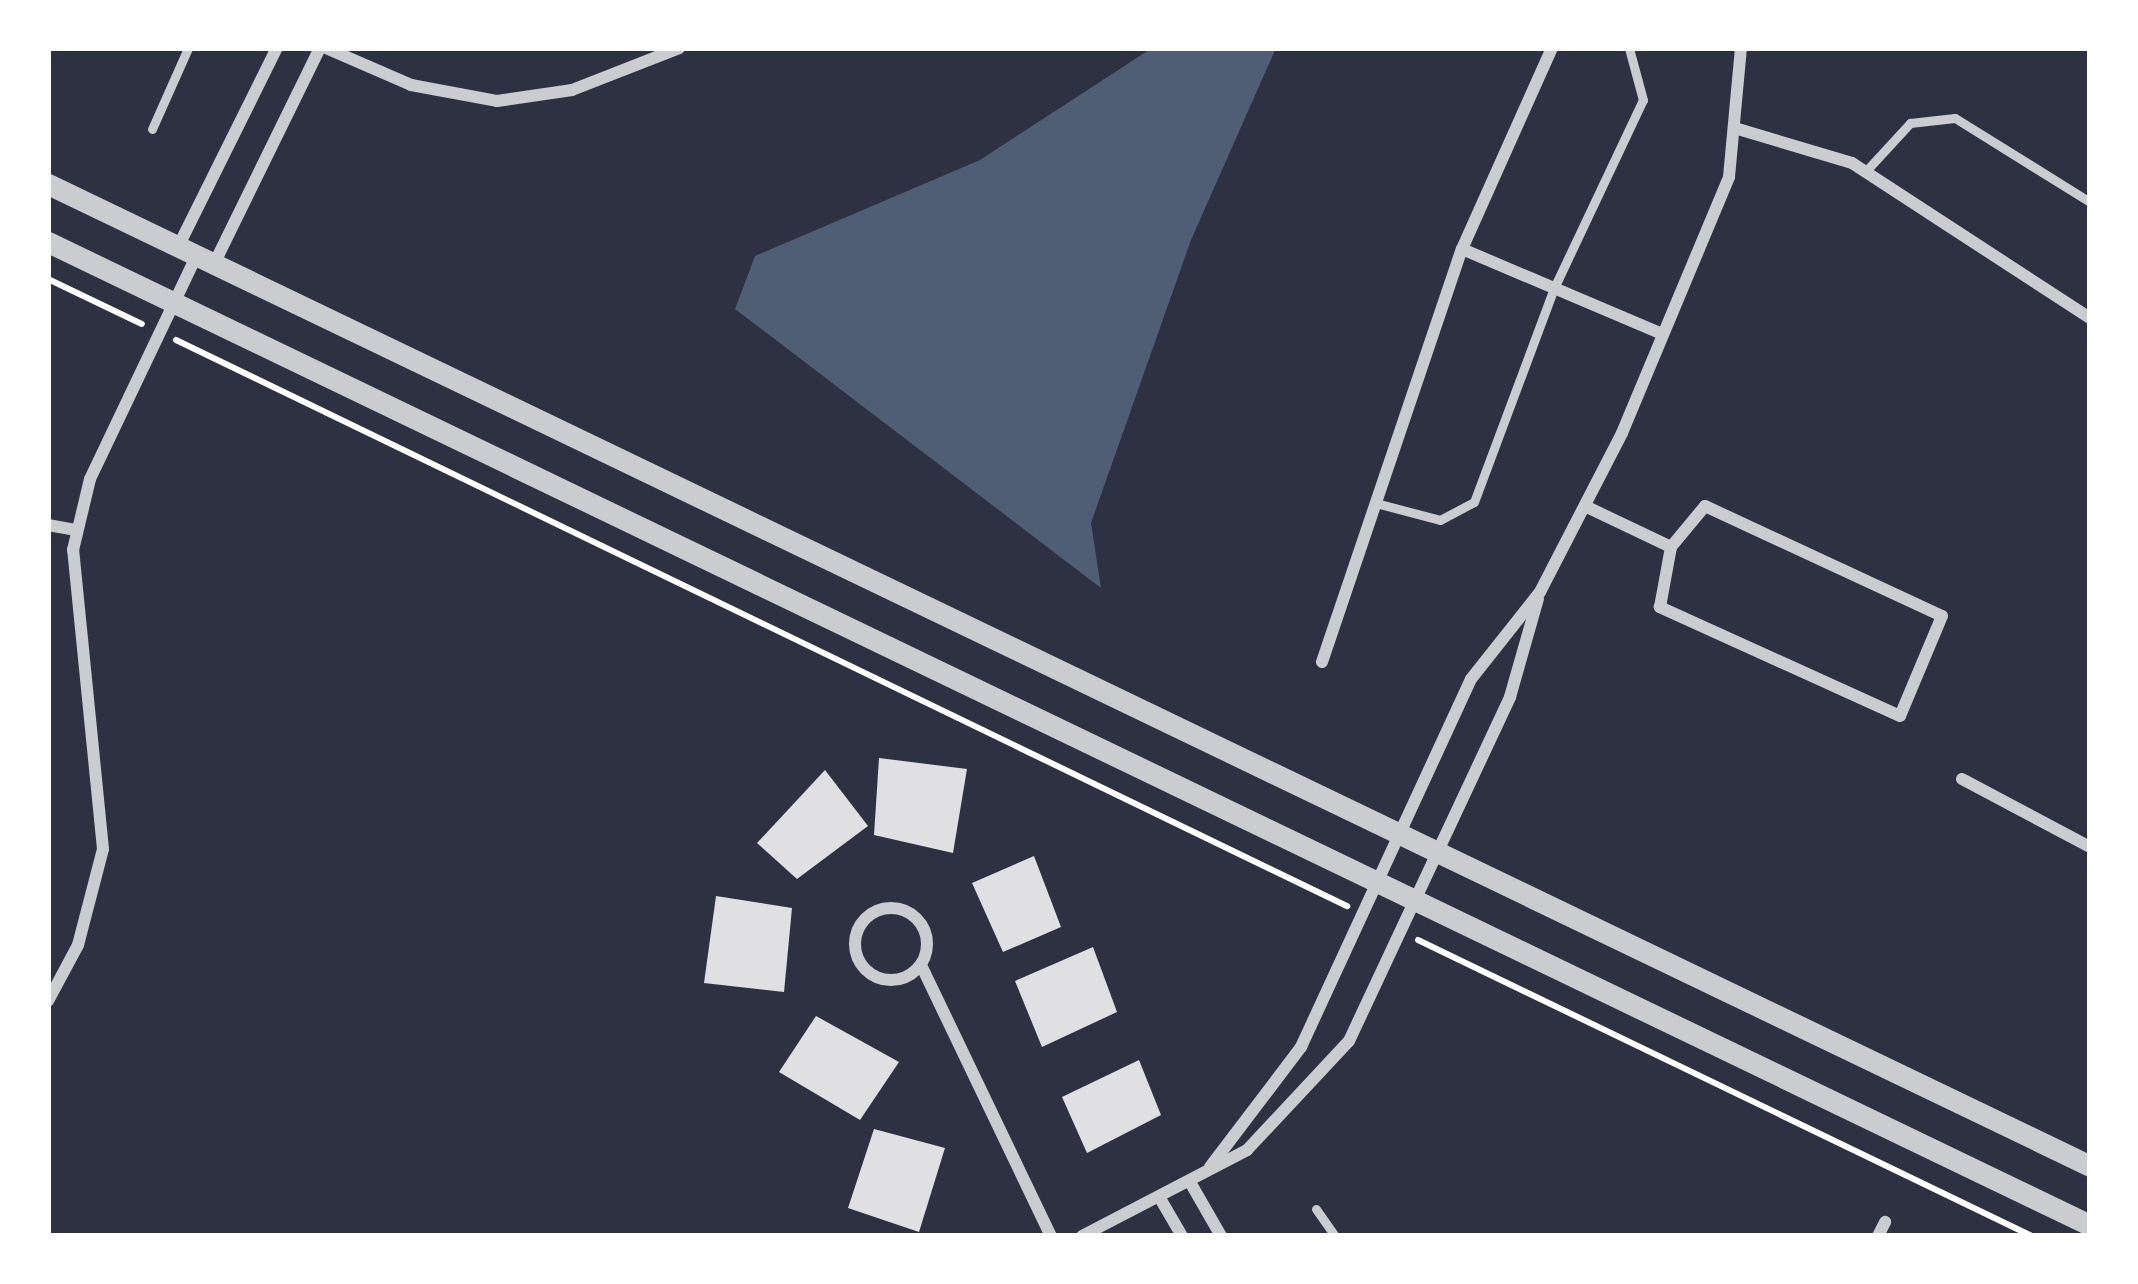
<!DOCTYPE html>
<html>
<head>
<meta charset="utf-8">
<style>
	body { margin:0 }
	#map { position:relative; width:2138px; height:1284px; overflow:hidden; background:#2d3142; font-family:"Sofia Sans Condensed",sans-serif }
	div>[style] { position:absolute }
	.water>* { inset:0; background:#4f5d75 }
	.building>* { inset:0; background:#e0e0e3 }
	.path>* { height:6px; margin:-3px; padding:0 3px; transform-origin:3px; border-radius:3px; background:#fff }
	.service>* { height:9px; margin:-4.5px; padding:0 4.5px; transform-origin:4.5px; border-radius:4.5px; background:#caccd0 }
	.minor>* { height:12px; margin:-6px; padding:0 6px; transform-origin:6px; border-radius:6px; background:#caccd0 }
	.minor>.ring { margin:-6px; padding:0; box-sizing:content-box; background:none; border:12px solid #caccd0; border-radius:50% }
	.tertiary>* { height:21px; margin:-10.5px; padding:0 10.5px; transform-origin:10.5px; border-radius:10.5px; background:#caccd0 }
	span { translate:-50% -50%; white-space:nowrap; text-align:center; line-height:1.15; -webkit-text-stroke:12px #fff; paint-order:stroke }
	.frame { position:absolute; inset:0; border:51px solid #fff; pointer-events:none }
</style>
</head>
<body>
<div id="map">
	<div class="water">
		<i style="clip-path:polygon(1152px 48px,1276px 48px,1191px 240px,1091px 523px,1101px 588px,735px 309px,755px 256px,980px 160px)"></i>
	</div>
	<div class="building">
		<i style="clip-path:polygon(879px 758px,967px 769px,953px 853px,874px 835px)"></i>
		<i style="clip-path:polygon(825px 770px,868px 826px,797px 879px,757px 843px)"></i>
		<i style="clip-path:polygon(1034px 856px,1061px 927px,1003px 952px,972px 883px)"></i>
		<i style="clip-path:polygon(716px 896px,792px 908px,784px 992px,704px 983px)"></i>
		<i style="clip-path:polygon(1093px 947px,1117px 1012px,1042px 1047px,1015px 981px)"></i>
		<i style="clip-path:polygon(816px 1016px,899px 1062px,860px 1120px,779px 1072px)"></i>
		<i style="clip-path:polygon(1139px 1060px,1161px 1115px,1087px 1153px,1062px 1097px)"></i>
		<i style="clip-path:polygon(874px 1129px,945px 1148px,919px 1232px,848px 1208px)"></i>
	</div>
	<div class="path">
		<i style="left:48px;top:279px;width:104px;rotate:25.6deg"></i>
		<i style="left:176px;top:340px;width:1301px;rotate:25.8deg"></i>
		<i style="left:1418px;top:940px;width:682px;rotate:25.74deg"></i>
	</div>
	<div class="service">
		<i style="left:152px;top:129px;width:89px;rotate:-66deg"></i>
		<i style="left:1865px;top:172px;width:67px;rotate:-47.4deg"></i>
		<i style="left:1910px;top:123px;width:45px;rotate:-6.3deg"></i>
		<i style="left:1955px;top:118px;width:159px;rotate:31.9deg"></i>
		<i style="left:1376px;top:503px;width:66px;rotate:14.9deg"></i>
		<i style="left:1440px;top:520px;width:38px;rotate:-28deg"></i>
		<i style="left:1474px;top:502px;width:228px;rotate:-69.5deg"></i>
		<i style="left:1554px;top:288px;width:208px;rotate:-64.7deg"></i>
		<i style="left:1643px;top:100px;width:54px;rotate:-105.1deg"></i>
		<i style="left:1316px;top:1209px;width:33px;rotate:55deg"></i>
	</div>
	<div class="minor">
		<i style="left:326px;top:48px;width:93px;rotate:23.5deg"></i>
		<i style="left:411px;top:85px;width:87px;rotate:10.5deg"></i>
		<i style="left:497px;top:101px;width:76px;rotate:-8.3deg"></i>
		<i style="left:572px;top:90px;width:115px;rotate:-21.4deg"></i>
		<i style="left:1738px;top:129px;width:119px;rotate:16.6deg"></i>
		<i style="left:1852px;top:163px;width:284px;rotate:33.1deg"></i>
		<i style="left:179px;top:245px;width:220px;rotate:-63.6deg"></i>
		<i style="left:1462px;top:249px;width:215px;rotate:23deg"></i>
		<i style="left:215px;top:262px;width:238px;rotate:-63.9deg"></i>
		<i style="left:1587px;top:507px;width:93px;rotate:25.5deg"></i>
		<i style="left:1671px;top:547px;width:53px;rotate:-50.3deg"></i>
		<i style="left:1705px;top:506px;width:261px;rotate:24.9deg"></i>
		<i style="left:1942px;top:616px;width:108px;rotate:112.8deg"></i>
		<i style="left:1900px;top:716px;width:264px;rotate:-155.6deg"></i>
		<i style="left:1660px;top:607px;width:61px;rotate:-79.6deg"></i>
		<i style="left:48px;top:525px;width:29px;rotate:10deg"></i>
		<i style="left:1322px;top:662px;width:436px;rotate:-71.3deg"></i>
		<i style="left:1462px;top:249px;width:220px;rotate:-65.9deg"></i>
		<i style="left:1962px;top:779px;width:145px;rotate:28deg"></i>
		<i class="ring" style="left:855px;top:908px;width:60px;height:60px"></i>
		<i style="left:921px;top:965px;width:301px;rotate:64.4deg"></i>
		<i style="left:48px;top:1001px;width:64px;rotate:-61.8deg"></i>
		<i style="left:78px;top:945px;width:99px;rotate:-75.4deg"></i>
		<i style="left:103px;top:849px;width:301px;rotate:-95.7deg"></i>
		<i style="left:73px;top:550px;width:73px;rotate:-76.5deg"></i>
		<i style="left:90px;top:479px;width:248px;rotate:-64.5deg"></i>
		<i style="left:1210px;top:1167px;width:151px;rotate:-52.8deg"></i>
		<i style="left:1301px;top:1047px;width:405px;rotate:-65.2deg"></i>
		<i style="left:1471px;top:679px;width:111px;rotate:-51.6deg"></i>
		<i style="left:1540px;top:592px;width:179px;rotate:-62.7deg"></i>
		<i style="left:1622px;top:433px;width:277px;rotate:-67.3deg"></i>
		<i style="left:1729px;top:177px;width:130px;rotate:-84.7deg"></i>
		<i style="left:1190px;top:1182px;width:62px;rotate:60.1deg"></i>
		<i style="left:1161px;top:1200px;width:42px;rotate:59.7deg"></i>
		<i style="left:1082px;top:1236px;width:186px;rotate:-27.5deg"></i>
		<i style="left:1247px;top:1150px;width:149px;rotate:-46.9deg"></i>
		<i style="left:1349px;top:1041px;width:380px;rotate:-64.9deg"></i>
		<i style="left:1510px;top:697px;width:102px;rotate:-74.1deg"></i>
		<i style="left:1878px;top:1236px;width:16px;rotate:-63deg"></i>
	</div>
	<div class="tertiary">
		<i style="left:48px;top:184px;width:2266px;rotate:25.68deg"></i>
		<i style="left:48px;top:242px;width:2266px;rotate:25.71deg"></i>
	</div>
	<div class="frame"></div>
</div>
</body>
</html>
